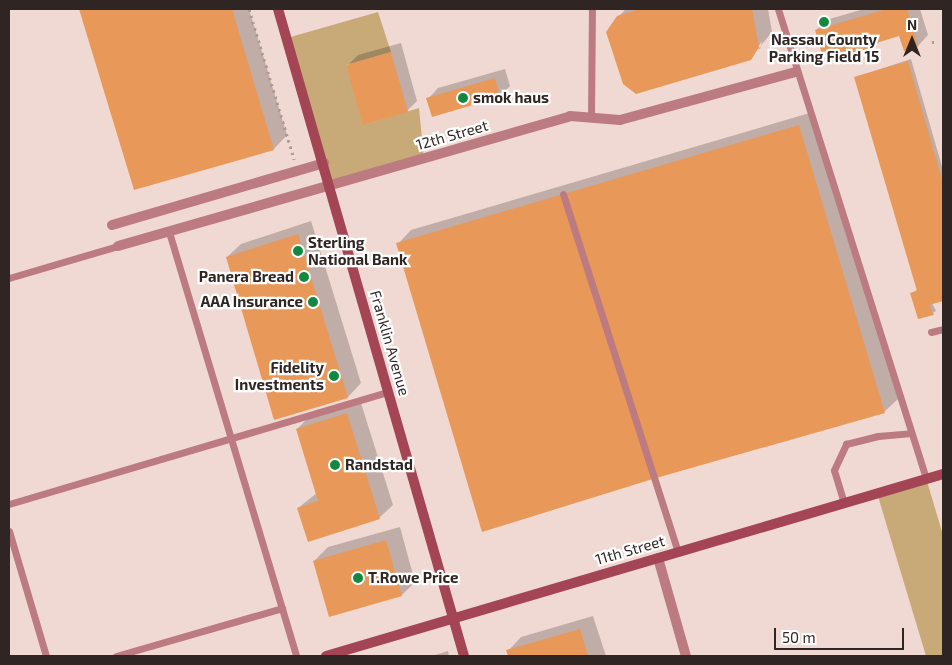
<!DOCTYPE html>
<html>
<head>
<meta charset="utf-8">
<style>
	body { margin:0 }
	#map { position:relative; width:952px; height:665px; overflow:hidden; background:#f1d9d3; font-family:"Exo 2",sans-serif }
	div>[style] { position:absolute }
	.green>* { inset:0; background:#c7aa77 }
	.shadow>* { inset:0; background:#0003 }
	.building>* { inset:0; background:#e89858 }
	.path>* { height:3px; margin-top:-1.5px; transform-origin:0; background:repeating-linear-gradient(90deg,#ad9a96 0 2.5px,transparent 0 6.5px) }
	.service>* { height:7px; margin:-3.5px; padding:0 3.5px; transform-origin:3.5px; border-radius:3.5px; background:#bc7a81 }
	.minor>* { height:10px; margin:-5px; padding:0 5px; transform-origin:5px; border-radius:5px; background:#bc7a81 }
	.secondary>* { height:10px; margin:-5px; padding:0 5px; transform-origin:5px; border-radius:5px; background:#a34554 }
	.dots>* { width:14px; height:14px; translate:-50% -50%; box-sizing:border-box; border:2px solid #fff; border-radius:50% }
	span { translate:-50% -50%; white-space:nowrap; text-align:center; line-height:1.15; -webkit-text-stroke:4.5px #fff; paint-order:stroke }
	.poi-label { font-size:15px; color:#2f2624; font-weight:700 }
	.left { translate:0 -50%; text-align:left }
	.right { translate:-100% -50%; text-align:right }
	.street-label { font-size:15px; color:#2f2624 }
	.frame { position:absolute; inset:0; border:10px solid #2f2624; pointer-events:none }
	.north { position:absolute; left:887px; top:15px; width:50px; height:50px; -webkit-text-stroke:4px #fff; paint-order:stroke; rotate:0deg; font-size:14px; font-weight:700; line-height:20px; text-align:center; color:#2f2624 }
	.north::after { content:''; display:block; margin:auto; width:18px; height:22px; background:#2f2624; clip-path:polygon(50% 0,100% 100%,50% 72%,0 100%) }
	.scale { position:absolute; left:774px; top:628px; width:130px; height:22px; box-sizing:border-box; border:2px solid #2f2624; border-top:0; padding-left:6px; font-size:15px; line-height:18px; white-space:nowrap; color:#2f2624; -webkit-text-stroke:4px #fff; paint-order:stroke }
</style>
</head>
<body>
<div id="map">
	<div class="green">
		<i style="clip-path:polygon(378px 12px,391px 52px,346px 65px,366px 124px,419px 108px,424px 159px,331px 186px,287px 38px)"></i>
		<i style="clip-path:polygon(926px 478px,943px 535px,943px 656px,926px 656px,877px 493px)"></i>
	</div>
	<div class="shadow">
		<i style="clip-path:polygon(80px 9px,249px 9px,287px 135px,274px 149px,134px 188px)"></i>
		<i style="clip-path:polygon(evenodd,626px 9px,768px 9px,772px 32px,750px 59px,618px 17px,626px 9px,762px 41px,760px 49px,757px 49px,762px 41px)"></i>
		<i style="clip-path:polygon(864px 9px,920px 9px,928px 35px,918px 46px,900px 35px,880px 41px,871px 50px,852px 49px,816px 30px,826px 20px)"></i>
		<i style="clip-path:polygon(401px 43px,417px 101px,407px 111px,348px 65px,358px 55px)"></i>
		<i style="clip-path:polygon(911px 59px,943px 170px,943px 300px,932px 303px,936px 311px,933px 313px,919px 318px,912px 293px,918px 289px,856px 77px)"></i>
		<i style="clip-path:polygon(505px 69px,510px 86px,500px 96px,433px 115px,428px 99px,438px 88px)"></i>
		<i style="clip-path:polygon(813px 112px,898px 399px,884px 412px,398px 244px,411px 230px)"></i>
		<i style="clip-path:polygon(311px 221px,361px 383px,348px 397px,275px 418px,227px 257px,241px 244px)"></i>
		<i style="clip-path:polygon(360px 400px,393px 505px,379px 518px,298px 508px,317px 493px,297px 429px,310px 416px)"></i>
		<i style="clip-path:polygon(400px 527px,415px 582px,402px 595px,314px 561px,328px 547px)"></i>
		<i style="clip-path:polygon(593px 616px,606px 656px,509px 656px,508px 651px,521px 637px)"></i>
		<i style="clip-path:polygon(448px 651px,449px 656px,432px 656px)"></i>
	</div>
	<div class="building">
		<i style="clip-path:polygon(79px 9px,232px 9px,274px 150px,134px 190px)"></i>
		<i style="clip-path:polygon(640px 9px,752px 9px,759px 47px,751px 60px,636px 94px,623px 84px,606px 32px,617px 16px)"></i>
		<i style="clip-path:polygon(887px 9px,907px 9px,918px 47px,904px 51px,899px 36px,870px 45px,872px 51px,852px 56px,851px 50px,823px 58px,815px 30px)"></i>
		<i style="clip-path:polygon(391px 52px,408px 112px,363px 125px,346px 65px)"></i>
		<i style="clip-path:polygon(908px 61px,943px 183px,943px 301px,929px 305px,934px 315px,918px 319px,910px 293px,917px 291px,854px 77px)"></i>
		<i style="clip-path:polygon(495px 78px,500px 97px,432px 117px,426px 98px)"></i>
		<i style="clip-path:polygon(799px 125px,885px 413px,656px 478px,482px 532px,396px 243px)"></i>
		<i style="clip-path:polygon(298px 234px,348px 398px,274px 420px,226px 257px)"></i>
		<i style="clip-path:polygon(347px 413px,380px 519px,308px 542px,297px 508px,318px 501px,296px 429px)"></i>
		<i style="clip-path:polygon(386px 540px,402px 596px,329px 617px,313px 561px)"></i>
		<i style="clip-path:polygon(580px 629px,588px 656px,508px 656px,506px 650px)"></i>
	</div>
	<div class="path">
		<i style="left:249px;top:9px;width:157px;rotate:73.3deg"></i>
		<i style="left:932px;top:42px;width:4px"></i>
	</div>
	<div class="service">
		<i style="left:778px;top:9px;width:492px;rotate:72.5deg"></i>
		<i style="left:591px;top:118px;width:109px;rotate:-89.5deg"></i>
		<i style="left:563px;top:194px;width:376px;rotate:72.2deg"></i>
		<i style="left:169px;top:232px;width:443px;rotate:73.3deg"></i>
		<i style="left:9px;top:278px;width:114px;rotate:-16.4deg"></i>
		<i style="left:931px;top:332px;width:12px;rotate:-14deg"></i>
		<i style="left:844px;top:503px;width:34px;rotate:-107deg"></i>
		<i style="left:834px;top:470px;width:29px;rotate:-65deg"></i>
		<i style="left:846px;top:444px;width:33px;rotate:-14deg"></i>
		<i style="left:878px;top:436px;width:33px;rotate:-5deg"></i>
		<i style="left:9px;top:504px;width:395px;rotate:-16.5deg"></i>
		<i style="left:9px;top:531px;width:130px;rotate:73.5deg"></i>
		<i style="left:116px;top:656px;width:173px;rotate:-16.1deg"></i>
	</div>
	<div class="minor">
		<i style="left:112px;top:225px;width:221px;rotate:-16.3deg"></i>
		<i style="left:118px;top:246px;width:470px;rotate:-16deg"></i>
		<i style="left:570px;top:116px;width:50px;rotate:4.6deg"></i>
		<i style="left:620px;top:120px;width:182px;rotate:-15.3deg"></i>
		<i style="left:658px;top:558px;width:102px;rotate:74.1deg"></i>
	</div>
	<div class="secondary">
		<i style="left:278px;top:9px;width:673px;rotate:73.96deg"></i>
		<i style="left:326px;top:656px;width:643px;rotate:-16.43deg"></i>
	</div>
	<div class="dots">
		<i style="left:824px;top:22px;background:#148841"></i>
		<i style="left:463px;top:98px;background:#148841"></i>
		<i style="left:298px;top:251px;background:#148841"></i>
		<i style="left:304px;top:277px;background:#148841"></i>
		<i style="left:313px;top:302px;background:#148841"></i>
		<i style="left:334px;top:376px;background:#148841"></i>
		<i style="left:335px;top:465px;background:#148841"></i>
		<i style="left:358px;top:578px;background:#148841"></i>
	</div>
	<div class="poi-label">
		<span style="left:824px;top:48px">Nassau County<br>Parking Field 15</span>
		<span class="left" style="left:473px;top:98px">smok haus</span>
		<span class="left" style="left:308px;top:251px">Sterling<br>National Bank</span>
		<span class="right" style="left:294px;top:277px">Panera Bread</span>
		<span class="right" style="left:303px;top:302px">AAA Insurance</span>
		<span class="right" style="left:324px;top:376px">Fidelity<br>Investments</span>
		<span class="left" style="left:345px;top:465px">Randstad</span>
		<span class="left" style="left:368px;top:578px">T.Rowe Price</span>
	</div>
	<div class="street-label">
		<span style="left:452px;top:135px;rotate:-16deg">12th Street</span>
		<span style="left:390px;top:343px;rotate:74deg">Franklin Avenue</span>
		<span style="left:630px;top:550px;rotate:-16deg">11th Street</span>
	</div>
	<div class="frame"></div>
	<div class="north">N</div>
	<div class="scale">50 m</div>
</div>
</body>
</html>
